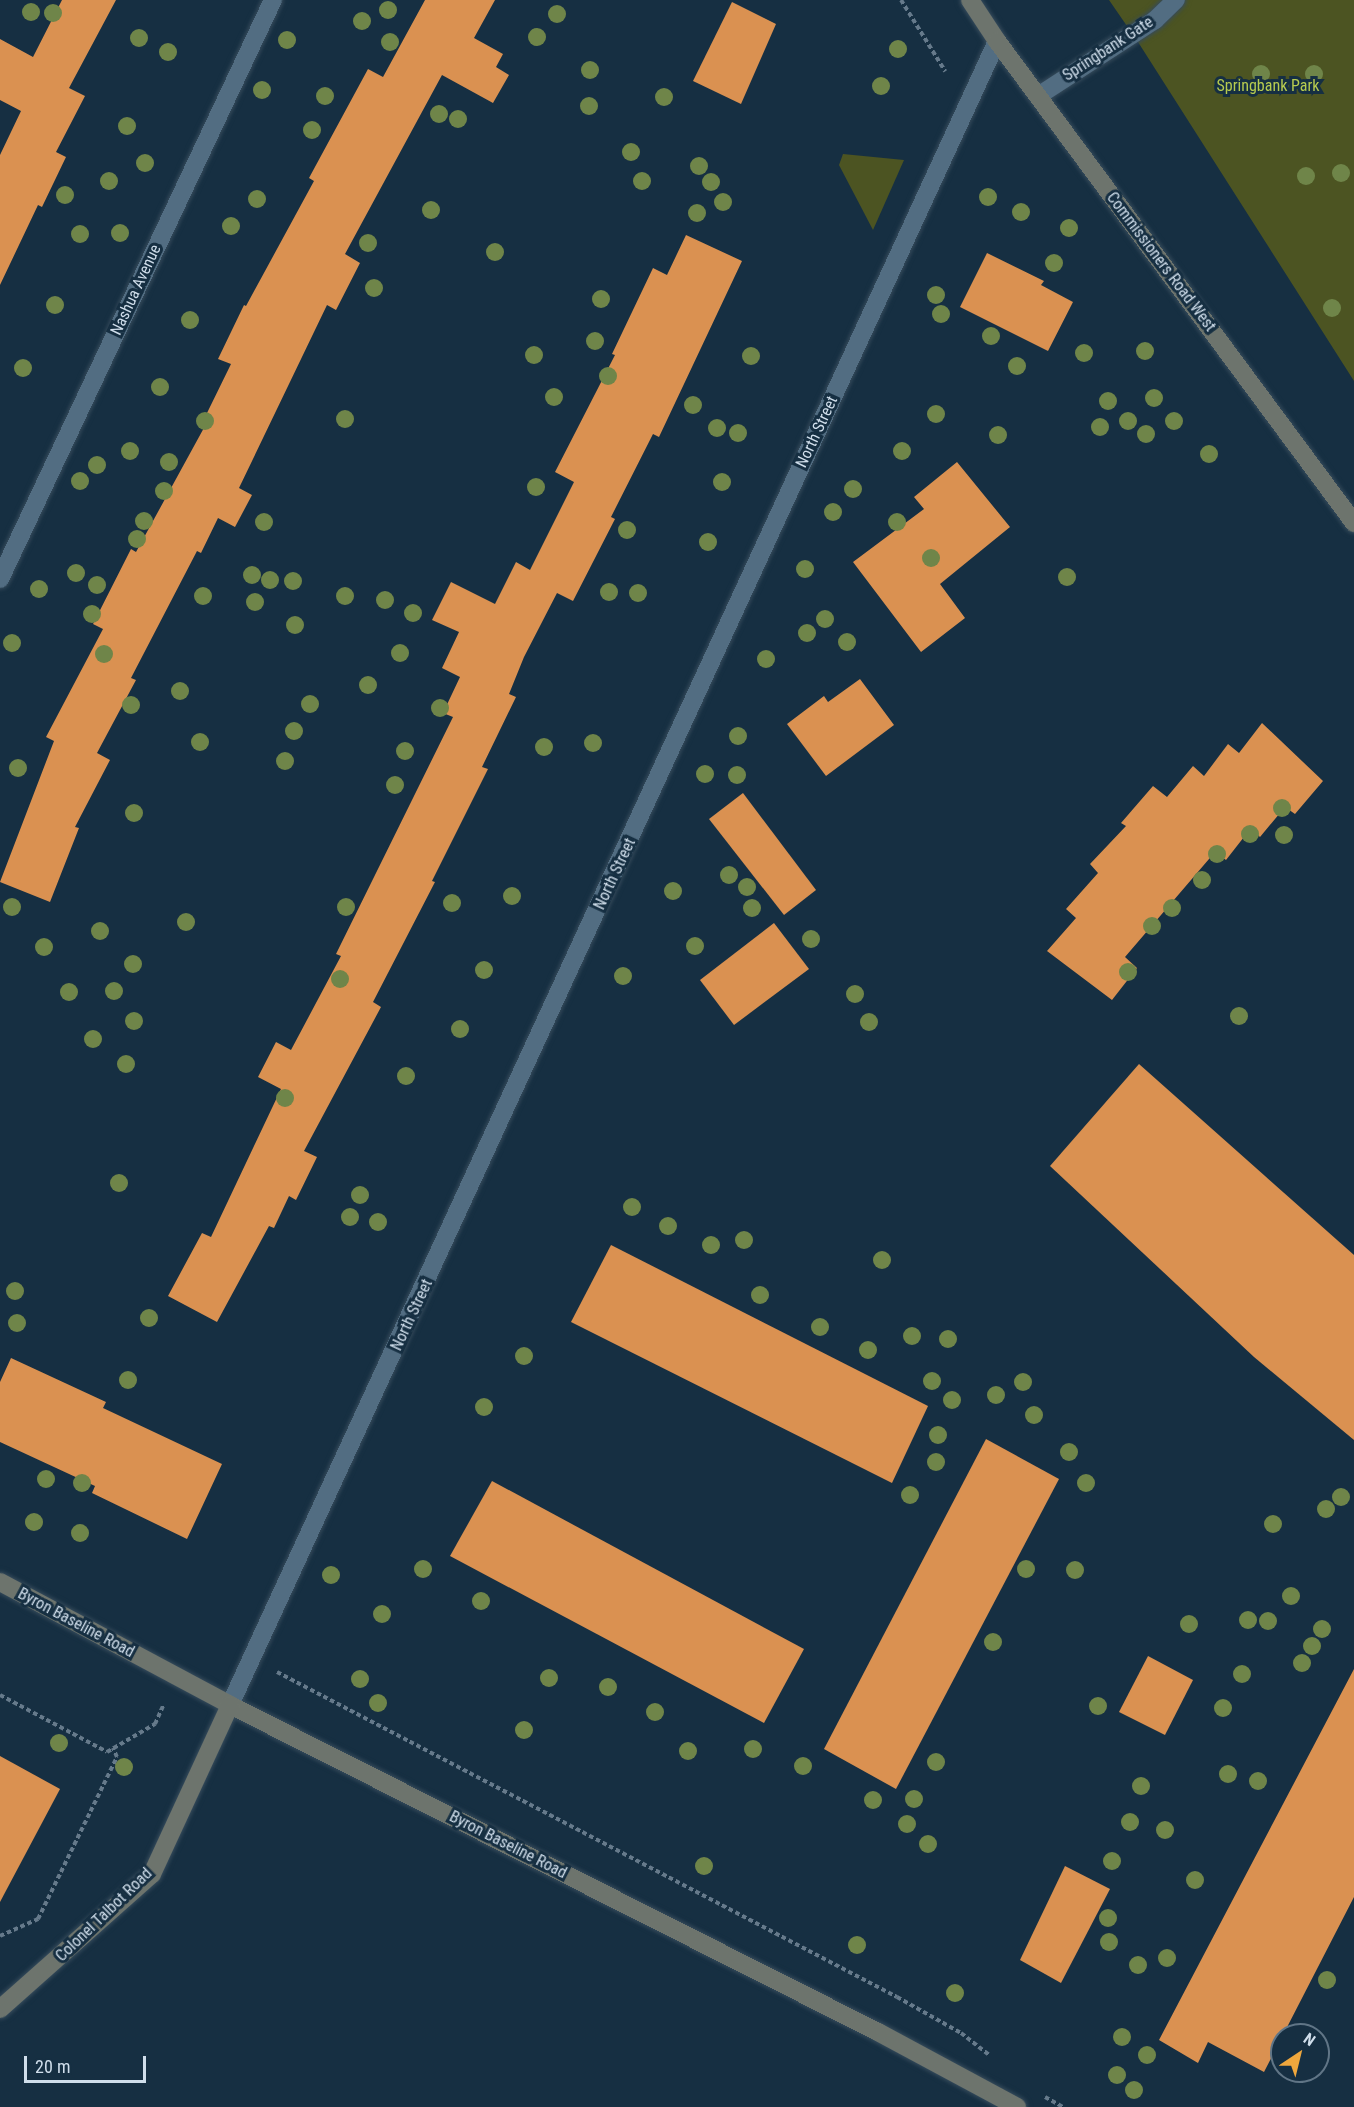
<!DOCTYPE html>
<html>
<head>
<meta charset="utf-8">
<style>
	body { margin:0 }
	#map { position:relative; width:1354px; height:2107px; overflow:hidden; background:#162f42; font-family:"Roboto Condensed",sans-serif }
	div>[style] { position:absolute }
	.green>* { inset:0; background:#4c5422 }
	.building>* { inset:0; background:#da9151 }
	.path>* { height:4px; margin-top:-2px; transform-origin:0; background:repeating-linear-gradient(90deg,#667a8b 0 4.5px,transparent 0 7.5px) }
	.roads { filter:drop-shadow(0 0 2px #364b5b) drop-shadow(0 0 2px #364b5b) }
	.minor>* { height:18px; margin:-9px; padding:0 9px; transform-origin:9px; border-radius:9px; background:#526d82 }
	.tertiary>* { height:18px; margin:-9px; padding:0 9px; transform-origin:9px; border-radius:9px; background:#526d82 }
	.secondary>* { height:18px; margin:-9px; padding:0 9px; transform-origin:9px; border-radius:9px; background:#6d746d }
	.trees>* { width:18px; height:18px; margin:-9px; border-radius:50%; background:#6f8549 }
	span { translate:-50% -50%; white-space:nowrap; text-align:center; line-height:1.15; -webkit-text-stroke:6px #162f42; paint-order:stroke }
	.street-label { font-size:16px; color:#d0deeb }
	.park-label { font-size:16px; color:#b7cb4f }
	.north { position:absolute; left:1270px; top:2023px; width:60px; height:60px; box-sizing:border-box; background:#162f42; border:2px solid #607586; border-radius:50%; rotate:35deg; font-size:16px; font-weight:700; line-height:24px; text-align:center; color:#d0deeb }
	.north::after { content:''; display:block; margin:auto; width:21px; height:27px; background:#efa73d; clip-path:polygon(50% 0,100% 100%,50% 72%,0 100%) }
	.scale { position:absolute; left:24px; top:2056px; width:122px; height:27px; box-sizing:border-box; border:3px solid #d0deeb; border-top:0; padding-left:8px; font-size:18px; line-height:21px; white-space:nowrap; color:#d0deeb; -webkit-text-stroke:4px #162f42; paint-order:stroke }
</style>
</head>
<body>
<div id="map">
	<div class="green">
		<i style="clip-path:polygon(1109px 0,1354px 0,1354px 381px,1138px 42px)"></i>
		<i style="clip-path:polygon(843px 154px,904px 160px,873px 230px,839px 165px)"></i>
	</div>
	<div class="building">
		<i style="clip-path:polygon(62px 0,116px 0,69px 88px,85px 96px,56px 152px,66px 157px,42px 207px,38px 205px,0 285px,0 155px,21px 111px,0 100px,0 39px,33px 57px)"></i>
		<i style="clip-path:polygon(425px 0,495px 0,474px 38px,503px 54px,496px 67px,509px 75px,493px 103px,442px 75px,345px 254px,360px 263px,336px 310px,327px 305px,239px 488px,252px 495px,235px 527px,218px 518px,201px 553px,197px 551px,131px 678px,136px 680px,97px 753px,110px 760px,75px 827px,79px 828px,50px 902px,0 882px,54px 741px,46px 737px,103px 629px,93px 624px,131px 549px,136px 552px,211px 415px,207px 413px,231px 364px,218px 359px,244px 305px,246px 306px,314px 181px,309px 178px,368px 69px,383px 77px)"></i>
		<i style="clip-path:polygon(732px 2px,776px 24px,741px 104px,693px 81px)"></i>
		<i style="clip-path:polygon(686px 235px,742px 261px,659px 437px,653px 434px,611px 517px,615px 519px,573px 601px,557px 593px,524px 657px,509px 694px,516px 697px,482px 767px,488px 769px,432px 881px,435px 882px,373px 1002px,381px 1007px,304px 1151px,317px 1157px,296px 1200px,289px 1196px,274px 1228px,269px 1226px,217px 1322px,168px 1296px,202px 1233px,211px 1237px,281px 1089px,258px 1077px,276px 1042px,291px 1050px,341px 956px,336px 954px,453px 717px,443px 713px,460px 677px,442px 668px,459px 632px,432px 620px,451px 582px,495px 604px,516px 562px,530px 570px,574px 482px,555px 472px,615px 355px,612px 354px,653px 268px,667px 275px)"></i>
		<i style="clip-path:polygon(987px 253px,1044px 281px,1041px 285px,1073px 302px,1048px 351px,960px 307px)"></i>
		<i style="clip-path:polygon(957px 462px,1010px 527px,940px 584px,965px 618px,921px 652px,853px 562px,924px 509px,914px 497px)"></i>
		<i style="clip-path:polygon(860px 679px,894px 725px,826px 776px,787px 724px,824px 696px,828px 702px)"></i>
		<i style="clip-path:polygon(1262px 723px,1323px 781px,1295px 814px,1285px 807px,1260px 837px,1251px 828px,1226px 860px,1215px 852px,1125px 957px,1137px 968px,1112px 1000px,1047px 951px,1076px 918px,1066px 909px,1098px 873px,1090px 864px,1126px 826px,1121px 823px,1153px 786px,1167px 797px,1193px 766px,1204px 776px,1228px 744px,1239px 753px)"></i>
		<i style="clip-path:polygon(743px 793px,816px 890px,784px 915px,709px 819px)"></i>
		<i style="clip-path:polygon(774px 923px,809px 969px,734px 1025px,700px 980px)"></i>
		<i style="clip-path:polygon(1139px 1064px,1354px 1255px,1354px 1440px,1254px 1357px,1050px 1166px)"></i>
		<i style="clip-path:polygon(611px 1245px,928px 1406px,892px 1483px,571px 1322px)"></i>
		<i style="clip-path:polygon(11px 1358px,106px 1402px,103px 1408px,222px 1464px,187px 1539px,92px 1493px,95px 1486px,0 1442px,0 1382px)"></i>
		<i style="clip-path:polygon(986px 1439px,1059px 1479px,896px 1789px,824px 1749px)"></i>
		<i style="clip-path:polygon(492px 1481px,804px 1649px,764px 1723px,450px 1556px)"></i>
		<i style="clip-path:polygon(1148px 1656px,1193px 1680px,1165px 1735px,1119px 1712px)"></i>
		<i style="clip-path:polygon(1354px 1669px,1354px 1897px,1264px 2072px,1208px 2042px,1198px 2063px,1159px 2040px)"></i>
		<i style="clip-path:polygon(0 1756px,60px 1789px,0 1902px)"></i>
		<i style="clip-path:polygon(1065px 1866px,1110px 1889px,1061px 1983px,1020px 1960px)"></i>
	</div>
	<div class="path">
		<i style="left:901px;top:0;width:84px;rotate:58.2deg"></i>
		<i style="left:277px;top:1672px;width:700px;rotate:27.66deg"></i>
		<i style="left:897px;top:1997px;width:73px;rotate:29.4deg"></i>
		<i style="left:961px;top:2033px;width:36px;rotate:38deg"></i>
		<i style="left:0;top:1695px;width:121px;rotate:28deg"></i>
		<i style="left:107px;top:1752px;width:56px;rotate:-30.3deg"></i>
		<i style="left:155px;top:1724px;width:22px;rotate:-66deg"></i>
		<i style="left:0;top:1936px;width:42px;rotate:-24.1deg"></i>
		<i style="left:38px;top:1919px;width:180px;rotate:-64deg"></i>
		<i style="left:117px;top:1757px;width:10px;rotate:-114deg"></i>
		<i style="left:1045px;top:2097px;width:21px;rotate:29deg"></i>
	</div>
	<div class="roads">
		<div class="minor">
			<i style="left:1038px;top:96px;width:140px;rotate:-33deg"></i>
			<i style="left:1155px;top:20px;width:29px;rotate:-44deg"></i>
			<i style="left:0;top:579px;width:640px;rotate:-64.76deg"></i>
		</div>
		<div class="tertiary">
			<i style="left:230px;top:1705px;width:1832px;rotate:-65.25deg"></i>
		</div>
		<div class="secondary">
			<i style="left:970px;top:0;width:49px;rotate:56.6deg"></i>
			<i style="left:997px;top:41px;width:600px;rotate:53.47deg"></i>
			<i style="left:0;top:1582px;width:261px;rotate:28.1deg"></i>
			<i style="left:230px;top:1705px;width:726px;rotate:26.78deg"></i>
			<i style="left:878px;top:2032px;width:158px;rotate:28.3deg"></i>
			<i style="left:0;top:2009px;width:203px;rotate:-41.6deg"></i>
			<i style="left:152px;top:1874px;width:186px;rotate:-65.2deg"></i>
		</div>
	</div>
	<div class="trees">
		<i style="left:388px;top:10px"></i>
		<i style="left:31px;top:12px"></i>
		<i style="left:53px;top:13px"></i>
		<i style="left:557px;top:14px"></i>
		<i style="left:362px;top:21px"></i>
		<i style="left:537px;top:37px"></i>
		<i style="left:139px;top:38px"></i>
		<i style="left:287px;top:40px"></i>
		<i style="left:390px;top:42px"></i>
		<i style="left:898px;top:49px"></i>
		<i style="left:168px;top:52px"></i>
		<i style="left:590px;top:70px"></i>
		<i style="left:1261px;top:74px"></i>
		<i style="left:1314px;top:74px"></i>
		<i style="left:881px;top:86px"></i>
		<i style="left:262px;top:90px"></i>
		<i style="left:325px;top:96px"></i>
		<i style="left:664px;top:97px"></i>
		<i style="left:589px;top:106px"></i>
		<i style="left:439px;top:114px"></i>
		<i style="left:458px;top:119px"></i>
		<i style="left:127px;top:126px"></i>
		<i style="left:312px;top:130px"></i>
		<i style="left:631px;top:152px"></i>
		<i style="left:145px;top:163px"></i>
		<i style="left:699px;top:166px"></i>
		<i style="left:1341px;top:173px"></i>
		<i style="left:1306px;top:176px"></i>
		<i style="left:109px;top:181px"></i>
		<i style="left:642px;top:181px"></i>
		<i style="left:711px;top:182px"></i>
		<i style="left:65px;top:195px"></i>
		<i style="left:988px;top:197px"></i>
		<i style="left:257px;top:199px"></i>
		<i style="left:723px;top:202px"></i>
		<i style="left:431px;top:210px"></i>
		<i style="left:1021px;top:212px"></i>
		<i style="left:697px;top:213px"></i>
		<i style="left:231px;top:226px"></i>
		<i style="left:1069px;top:228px"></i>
		<i style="left:120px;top:233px"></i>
		<i style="left:80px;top:234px"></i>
		<i style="left:368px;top:243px"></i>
		<i style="left:495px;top:252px"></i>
		<i style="left:1054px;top:263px"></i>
		<i style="left:374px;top:288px"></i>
		<i style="left:936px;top:295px"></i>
		<i style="left:601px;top:299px"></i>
		<i style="left:55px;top:305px"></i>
		<i style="left:1332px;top:308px"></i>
		<i style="left:941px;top:314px"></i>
		<i style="left:190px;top:320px"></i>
		<i style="left:991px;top:336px"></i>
		<i style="left:595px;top:341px"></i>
		<i style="left:1145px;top:351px"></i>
		<i style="left:1084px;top:353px"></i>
		<i style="left:534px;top:355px"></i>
		<i style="left:751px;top:356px"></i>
		<i style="left:1017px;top:366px"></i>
		<i style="left:23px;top:368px"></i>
		<i style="left:608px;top:376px"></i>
		<i style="left:160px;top:387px"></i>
		<i style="left:554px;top:397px"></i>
		<i style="left:1154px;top:398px"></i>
		<i style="left:1108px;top:401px"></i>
		<i style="left:693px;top:405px"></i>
		<i style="left:936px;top:414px"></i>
		<i style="left:345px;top:419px"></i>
		<i style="left:205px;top:421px"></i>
		<i style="left:1128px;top:421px"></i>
		<i style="left:1174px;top:421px"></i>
		<i style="left:1100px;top:427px"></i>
		<i style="left:717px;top:428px"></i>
		<i style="left:738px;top:433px"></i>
		<i style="left:1146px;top:434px"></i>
		<i style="left:998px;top:435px"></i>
		<i style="left:130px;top:451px"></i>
		<i style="left:902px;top:451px"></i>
		<i style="left:1209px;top:454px"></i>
		<i style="left:169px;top:462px"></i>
		<i style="left:97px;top:465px"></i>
		<i style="left:80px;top:481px"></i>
		<i style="left:722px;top:482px"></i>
		<i style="left:536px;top:487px"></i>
		<i style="left:853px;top:489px"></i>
		<i style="left:164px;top:491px"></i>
		<i style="left:833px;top:512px"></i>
		<i style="left:144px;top:521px"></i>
		<i style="left:264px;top:522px"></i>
		<i style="left:897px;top:522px"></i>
		<i style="left:627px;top:530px"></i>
		<i style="left:137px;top:539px"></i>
		<i style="left:708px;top:542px"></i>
		<i style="left:931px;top:558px"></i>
		<i style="left:805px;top:569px"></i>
		<i style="left:76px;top:573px"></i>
		<i style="left:252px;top:575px"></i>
		<i style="left:1067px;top:577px"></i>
		<i style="left:270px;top:580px"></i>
		<i style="left:293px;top:581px"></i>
		<i style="left:97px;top:585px"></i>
		<i style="left:39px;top:589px"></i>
		<i style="left:609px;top:592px"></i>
		<i style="left:638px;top:593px"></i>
		<i style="left:203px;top:596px"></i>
		<i style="left:345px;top:596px"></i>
		<i style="left:385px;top:600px"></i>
		<i style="left:255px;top:602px"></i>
		<i style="left:413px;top:613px"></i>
		<i style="left:92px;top:614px"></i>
		<i style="left:825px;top:619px"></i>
		<i style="left:295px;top:625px"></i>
		<i style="left:807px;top:633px"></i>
		<i style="left:847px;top:642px"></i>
		<i style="left:12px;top:643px"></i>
		<i style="left:400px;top:653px"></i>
		<i style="left:104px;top:654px"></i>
		<i style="left:766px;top:659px"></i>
		<i style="left:368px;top:685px"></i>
		<i style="left:180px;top:691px"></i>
		<i style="left:310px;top:704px"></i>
		<i style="left:131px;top:705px"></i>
		<i style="left:440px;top:708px"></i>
		<i style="left:294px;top:731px"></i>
		<i style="left:738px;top:736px"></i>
		<i style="left:200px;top:742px"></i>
		<i style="left:593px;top:743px"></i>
		<i style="left:544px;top:747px"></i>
		<i style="left:405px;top:751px"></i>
		<i style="left:285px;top:761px"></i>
		<i style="left:18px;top:768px"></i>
		<i style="left:705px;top:774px"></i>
		<i style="left:737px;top:775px"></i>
		<i style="left:395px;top:785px"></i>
		<i style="left:1282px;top:808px"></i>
		<i style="left:134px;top:813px"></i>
		<i style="left:1250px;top:834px"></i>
		<i style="left:1284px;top:835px"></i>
		<i style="left:1217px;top:854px"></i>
		<i style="left:729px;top:875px"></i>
		<i style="left:1202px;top:880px"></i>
		<i style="left:747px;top:887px"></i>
		<i style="left:673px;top:891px"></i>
		<i style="left:512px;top:896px"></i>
		<i style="left:452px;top:903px"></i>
		<i style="left:12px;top:907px"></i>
		<i style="left:346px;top:907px"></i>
		<i style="left:752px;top:908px"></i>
		<i style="left:1172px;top:908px"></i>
		<i style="left:186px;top:922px"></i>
		<i style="left:1152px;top:926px"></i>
		<i style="left:100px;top:931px"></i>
		<i style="left:811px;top:939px"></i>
		<i style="left:695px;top:946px"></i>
		<i style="left:44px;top:947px"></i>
		<i style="left:133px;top:964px"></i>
		<i style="left:484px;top:970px"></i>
		<i style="left:1128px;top:972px"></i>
		<i style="left:623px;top:976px"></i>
		<i style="left:340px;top:979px"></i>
		<i style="left:114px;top:991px"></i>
		<i style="left:69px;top:992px"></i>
		<i style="left:855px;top:994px"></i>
		<i style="left:1239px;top:1016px"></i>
		<i style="left:134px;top:1021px"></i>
		<i style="left:869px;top:1022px"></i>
		<i style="left:460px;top:1029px"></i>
		<i style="left:93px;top:1039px"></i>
		<i style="left:126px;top:1064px"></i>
		<i style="left:406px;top:1076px"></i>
		<i style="left:285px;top:1098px"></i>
		<i style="left:119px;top:1183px"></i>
		<i style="left:360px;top:1195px"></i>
		<i style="left:632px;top:1207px"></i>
		<i style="left:350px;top:1217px"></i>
		<i style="left:378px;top:1222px"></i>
		<i style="left:668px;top:1226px"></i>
		<i style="left:744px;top:1240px"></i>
		<i style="left:711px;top:1245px"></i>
		<i style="left:882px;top:1260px"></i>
		<i style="left:15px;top:1291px"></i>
		<i style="left:760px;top:1295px"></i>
		<i style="left:149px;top:1318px"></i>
		<i style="left:17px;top:1323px"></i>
		<i style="left:820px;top:1327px"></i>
		<i style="left:912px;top:1336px"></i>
		<i style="left:948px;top:1339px"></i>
		<i style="left:868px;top:1350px"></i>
		<i style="left:524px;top:1356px"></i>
		<i style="left:128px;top:1380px"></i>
		<i style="left:932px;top:1381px"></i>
		<i style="left:1023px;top:1382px"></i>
		<i style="left:996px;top:1395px"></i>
		<i style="left:952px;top:1400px"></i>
		<i style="left:484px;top:1407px"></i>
		<i style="left:1034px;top:1415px"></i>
		<i style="left:938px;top:1435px"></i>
		<i style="left:1069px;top:1452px"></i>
		<i style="left:936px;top:1462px"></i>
		<i style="left:46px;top:1479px"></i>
		<i style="left:82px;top:1483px"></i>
		<i style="left:1086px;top:1483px"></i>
		<i style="left:910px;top:1495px"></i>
		<i style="left:1341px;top:1497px"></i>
		<i style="left:1326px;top:1509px"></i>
		<i style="left:34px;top:1522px"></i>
		<i style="left:1273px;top:1524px"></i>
		<i style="left:80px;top:1533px"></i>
		<i style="left:423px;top:1569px"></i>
		<i style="left:1026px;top:1569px"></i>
		<i style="left:1075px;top:1570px"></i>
		<i style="left:331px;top:1575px"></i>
		<i style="left:1291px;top:1596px"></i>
		<i style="left:481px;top:1601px"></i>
		<i style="left:382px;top:1614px"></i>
		<i style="left:1248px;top:1620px"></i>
		<i style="left:1268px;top:1621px"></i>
		<i style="left:1189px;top:1624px"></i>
		<i style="left:1322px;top:1629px"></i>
		<i style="left:993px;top:1642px"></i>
		<i style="left:1312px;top:1646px"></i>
		<i style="left:1302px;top:1663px"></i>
		<i style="left:1242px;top:1674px"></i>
		<i style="left:549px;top:1678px"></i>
		<i style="left:360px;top:1679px"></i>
		<i style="left:608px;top:1687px"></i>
		<i style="left:378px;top:1703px"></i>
		<i style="left:1098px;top:1706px"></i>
		<i style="left:1223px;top:1708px"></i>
		<i style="left:655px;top:1712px"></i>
		<i style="left:524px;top:1730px"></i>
		<i style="left:59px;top:1743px"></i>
		<i style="left:753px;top:1749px"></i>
		<i style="left:688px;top:1751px"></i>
		<i style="left:936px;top:1762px"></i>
		<i style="left:803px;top:1766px"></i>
		<i style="left:124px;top:1767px"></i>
		<i style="left:1228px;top:1774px"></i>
		<i style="left:1258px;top:1781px"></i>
		<i style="left:1141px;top:1786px"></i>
		<i style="left:914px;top:1799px"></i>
		<i style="left:873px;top:1800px"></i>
		<i style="left:1130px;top:1822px"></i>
		<i style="left:907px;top:1824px"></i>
		<i style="left:1165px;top:1830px"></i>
		<i style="left:928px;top:1844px"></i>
		<i style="left:1112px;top:1861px"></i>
		<i style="left:704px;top:1866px"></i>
		<i style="left:1195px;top:1880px"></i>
		<i style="left:1108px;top:1918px"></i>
		<i style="left:1109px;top:1942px"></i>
		<i style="left:857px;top:1945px"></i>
		<i style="left:1167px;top:1958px"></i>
		<i style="left:1138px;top:1965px"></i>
		<i style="left:1327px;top:1980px"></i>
		<i style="left:955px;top:1993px"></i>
		<i style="left:1122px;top:2037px"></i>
		<i style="left:1147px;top:2055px"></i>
		<i style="left:1117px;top:2075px"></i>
		<i style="left:1134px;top:2090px"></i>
	</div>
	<div class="street-label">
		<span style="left:1108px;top:49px;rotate:-33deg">Springbank Gate</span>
		<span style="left:1161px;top:262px;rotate:53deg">Commissioners Road West</span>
		<span style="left:136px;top:290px;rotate:-65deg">Nashua Avenue</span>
		<span style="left:817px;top:432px;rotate:-65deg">North Street</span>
		<span style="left:615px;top:874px;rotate:-65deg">North Street</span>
		<span style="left:412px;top:1315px;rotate:-65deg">North Street</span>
		<span style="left:76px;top:1623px;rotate:28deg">Byron Baseline Road</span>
		<span style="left:508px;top:1845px;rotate:27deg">Byron Baseline Road</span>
		<span style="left:104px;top:1915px;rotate:-44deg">Colonel Talbot Road</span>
	</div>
	<div class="park-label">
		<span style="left:1268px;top:86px">Springbank Park</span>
	</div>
	<div class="north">N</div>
	<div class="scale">20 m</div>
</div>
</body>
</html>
